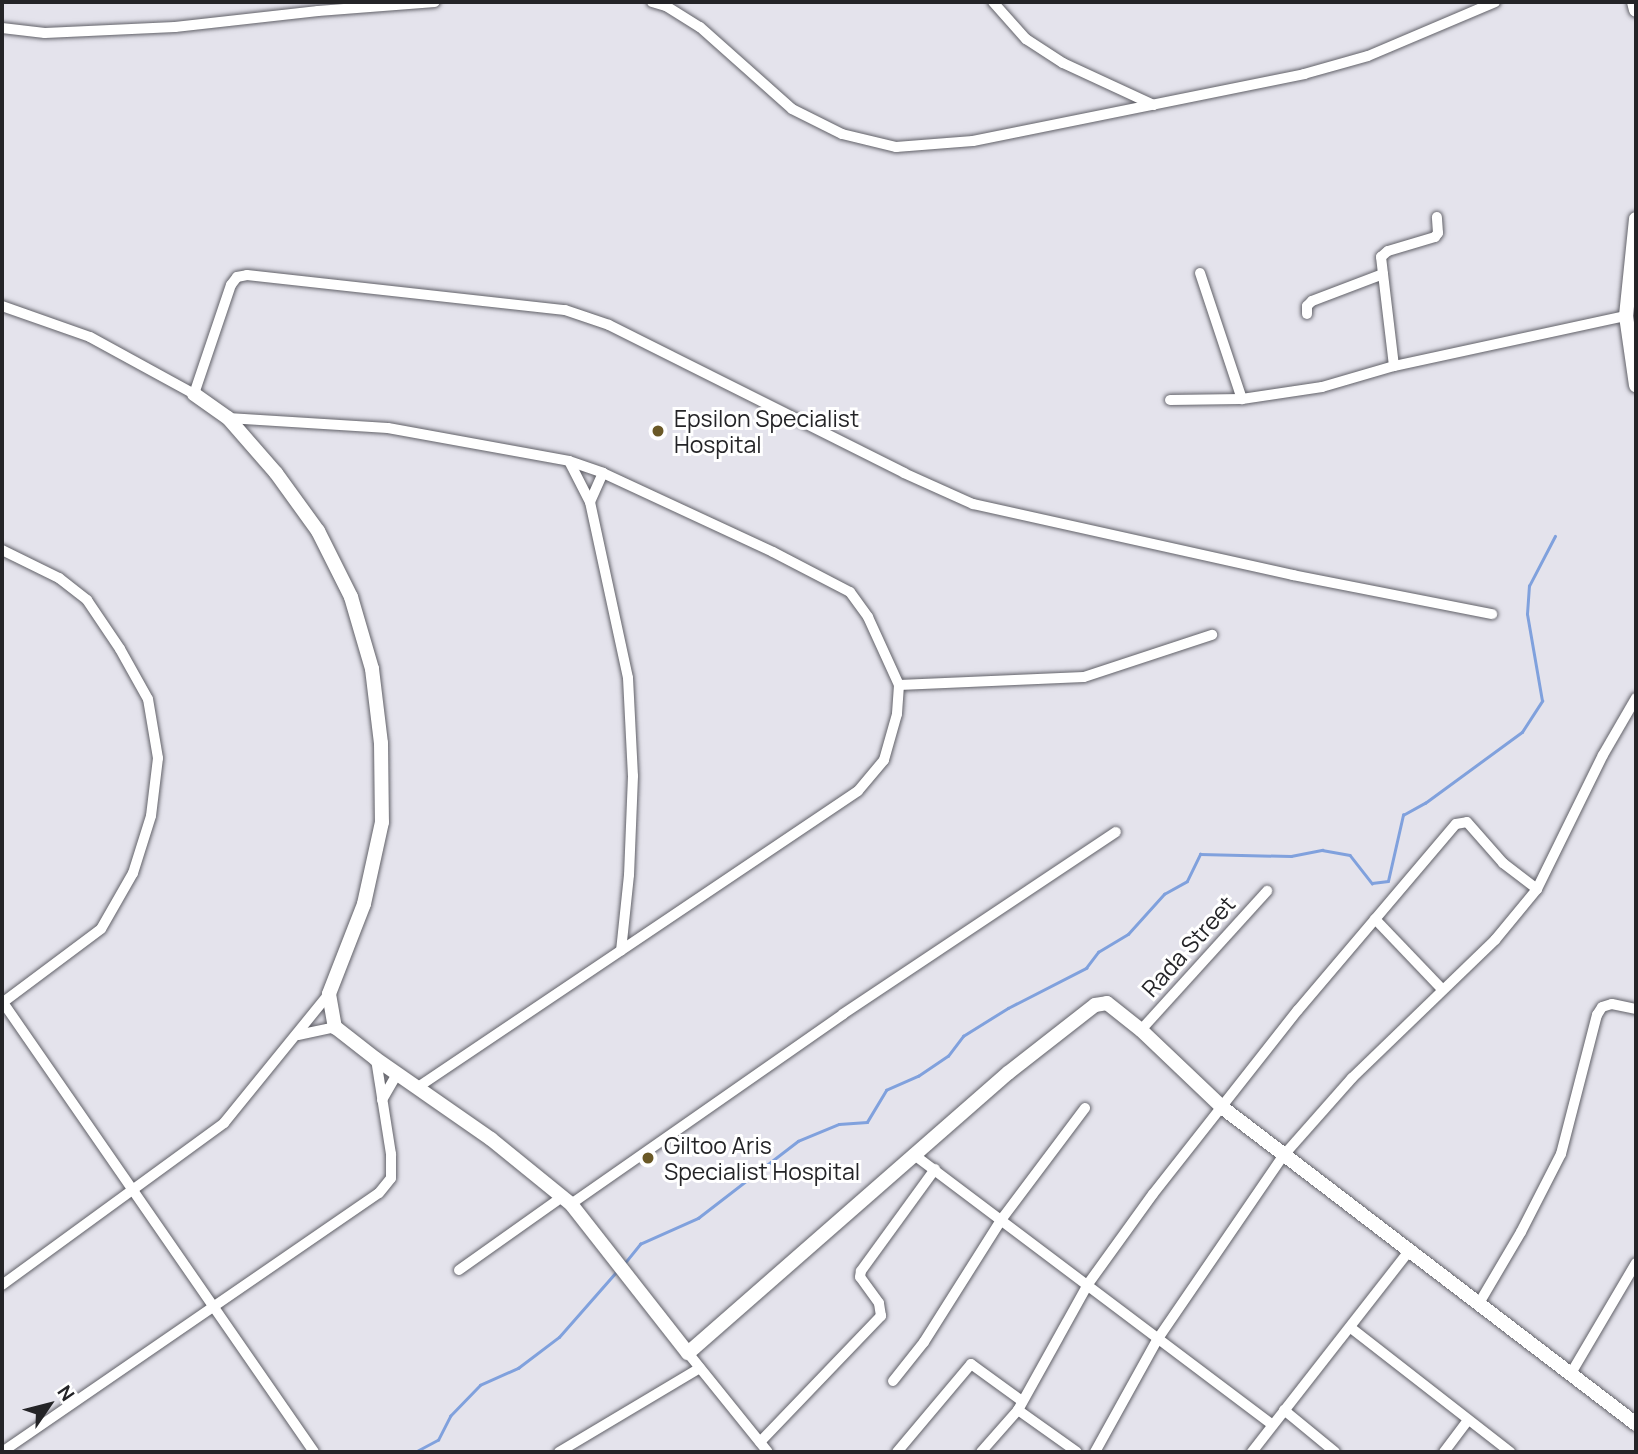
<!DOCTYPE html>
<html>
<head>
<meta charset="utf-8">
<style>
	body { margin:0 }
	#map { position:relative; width:1638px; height:1454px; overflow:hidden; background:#e4e3ec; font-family:Manrope,sans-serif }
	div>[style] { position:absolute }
	.stream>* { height:2.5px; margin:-1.25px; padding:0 1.25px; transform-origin:1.25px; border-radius:1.25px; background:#80a1dd }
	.roads { filter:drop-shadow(0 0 2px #616168) drop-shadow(0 0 2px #616168) }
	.minor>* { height:10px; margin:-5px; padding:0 5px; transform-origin:5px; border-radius:5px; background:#fff }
	.tertiary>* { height:14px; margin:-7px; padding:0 7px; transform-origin:7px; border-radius:7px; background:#fff }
	.dots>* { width:19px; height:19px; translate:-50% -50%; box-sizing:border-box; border:4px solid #fff; border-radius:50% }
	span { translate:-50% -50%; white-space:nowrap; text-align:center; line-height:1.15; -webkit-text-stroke:6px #fff; paint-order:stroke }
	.poi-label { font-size:23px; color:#242427 }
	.left { translate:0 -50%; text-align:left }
	.street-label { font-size:23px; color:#242427 }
	.frame { position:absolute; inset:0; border:4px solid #242427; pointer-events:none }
	.north { position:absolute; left:14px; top:1370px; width:70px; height:70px; -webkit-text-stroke:5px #fff; paint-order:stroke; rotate:55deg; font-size:19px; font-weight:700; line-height:28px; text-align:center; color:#242427 }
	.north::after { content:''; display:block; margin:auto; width:24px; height:32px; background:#242427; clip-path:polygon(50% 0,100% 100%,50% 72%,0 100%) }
</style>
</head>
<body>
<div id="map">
	<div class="stream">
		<i style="left:624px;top:1264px;width:26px;rotate:-51deg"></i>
		<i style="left:640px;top:1244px;width:64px;rotate:-24.1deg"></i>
		<i style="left:698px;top:1218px;width:126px;rotate:-37.6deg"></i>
		<i style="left:798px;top:1141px;width:44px;rotate:-22.5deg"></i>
		<i style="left:839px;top:1124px;width:28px;rotate:-4deg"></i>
		<i style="left:867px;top:1122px;width:37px;rotate:-59deg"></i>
		<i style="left:886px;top:1090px;width:35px;rotate:-24deg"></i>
		<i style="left:918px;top:1076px;width:36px;rotate:-34deg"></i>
		<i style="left:948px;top:1056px;width:25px;rotate:-53deg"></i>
		<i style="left:963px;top:1036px;width:53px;rotate:-31.9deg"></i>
		<i style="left:1008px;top:1008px;width:88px;rotate:-27.1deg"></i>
		<i style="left:1086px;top:968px;width:20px;rotate:-53deg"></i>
		<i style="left:1098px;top:952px;width:35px;rotate:-31deg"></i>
		<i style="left:1128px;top:934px;width:54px;rotate:-48deg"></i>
		<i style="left:1164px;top:894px;width:26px;rotate:-29deg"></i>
		<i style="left:1187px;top:881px;width:30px;rotate:-64deg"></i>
		<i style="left:1200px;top:854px;width:91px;rotate:1.3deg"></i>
		<i style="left:1291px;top:856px;width:32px;rotate:-11deg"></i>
		<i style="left:1322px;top:850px;width:28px;rotate:10deg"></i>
		<i style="left:1350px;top:855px;width:36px;rotate:52deg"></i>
		<i style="left:1372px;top:883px;width:16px;rotate:-7deg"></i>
		<i style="left:1388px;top:881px;width:68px;rotate:-77.2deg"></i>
		<i style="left:1403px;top:815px;width:25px;rotate:-29deg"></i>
		<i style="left:1425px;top:803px;width:120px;rotate:-36.2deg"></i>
		<i style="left:1522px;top:732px;width:37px;rotate:-57deg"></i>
		<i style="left:1542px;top:701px;width:88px;rotate:-99.8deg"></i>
		<i style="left:1527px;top:614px;width:28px;rotate:-86deg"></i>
		<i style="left:1529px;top:586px;width:56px;rotate:-62.5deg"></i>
		<i style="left:415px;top:1452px;width:26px;rotate:-28deg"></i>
		<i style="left:438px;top:1440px;width:27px;rotate:-63deg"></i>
		<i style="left:450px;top:1416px;width:43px;rotate:-45.9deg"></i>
		<i style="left:480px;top:1385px;width:42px;rotate:-24.1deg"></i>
		<i style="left:518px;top:1368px;width:51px;rotate:-37.1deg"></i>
		<i style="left:559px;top:1337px;width:88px;rotate:-48.7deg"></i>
	</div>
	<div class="roads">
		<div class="minor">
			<i style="left:652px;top:2px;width:15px;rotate:16deg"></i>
			<i style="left:666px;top:6px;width:40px;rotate:32deg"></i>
			<i style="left:700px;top:27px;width:123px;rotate:41.7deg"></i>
			<i style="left:792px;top:109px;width:56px;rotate:26.6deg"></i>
			<i style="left:842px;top:134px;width:56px;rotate:13.5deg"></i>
			<i style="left:896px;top:147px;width:77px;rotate:-4.5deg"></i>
			<i style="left:973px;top:141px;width:338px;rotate:-11.4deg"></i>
			<i style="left:1304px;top:74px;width:66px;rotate:-15.7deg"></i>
			<i style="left:1368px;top:56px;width:138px;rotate:-23deg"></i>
			<i style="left:993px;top:2px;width:50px;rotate:48.3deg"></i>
			<i style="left:1026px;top:39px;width:44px;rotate:33deg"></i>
			<i style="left:1063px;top:63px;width:100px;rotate:24.8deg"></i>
			<i style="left:2px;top:28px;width:43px;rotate:6.6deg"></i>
			<i style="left:45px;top:33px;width:130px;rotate:-2.6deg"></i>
			<i style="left:175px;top:27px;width:144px;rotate:-6.4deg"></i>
			<i style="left:318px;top:11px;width:117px;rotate:-4.4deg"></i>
			<i style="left:1200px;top:273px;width:133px;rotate:71.6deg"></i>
			<i style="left:2px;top:306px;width:93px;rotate:19.4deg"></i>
			<i style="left:90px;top:337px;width:119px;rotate:28.7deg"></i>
			<i style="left:194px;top:394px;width:115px;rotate:-71.3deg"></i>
			<i style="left:231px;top:285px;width:10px;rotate:-53deg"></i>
			<i style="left:237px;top:277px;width:10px;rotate:-11deg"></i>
			<i style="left:247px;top:275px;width:320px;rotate:6.3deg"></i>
			<i style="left:565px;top:310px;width:46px;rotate:18.8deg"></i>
			<i style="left:609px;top:325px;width:330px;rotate:26.6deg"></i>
			<i style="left:904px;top:473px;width:76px;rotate:24.2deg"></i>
			<i style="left:973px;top:504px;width:328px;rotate:12.5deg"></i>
			<i style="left:1293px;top:575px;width:203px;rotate:11.1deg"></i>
			<i style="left:1307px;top:314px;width:8px;rotate:-90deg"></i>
			<i style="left:1307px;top:306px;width:7px;rotate:-45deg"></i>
			<i style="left:1312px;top:301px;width:76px;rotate:-20.8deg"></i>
			<i style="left:1394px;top:366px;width:110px;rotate:-96.8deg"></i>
			<i style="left:1381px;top:257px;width:9px;rotate:-41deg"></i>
			<i style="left:1388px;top:251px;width:49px;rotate:-16.6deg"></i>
			<i style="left:1435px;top:237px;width:5px;rotate:-53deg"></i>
			<i style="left:1438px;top:233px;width:16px;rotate:-94deg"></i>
			<i style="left:1170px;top:400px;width:72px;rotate:-0.8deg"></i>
			<i style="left:1242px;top:399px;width:81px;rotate:-8.5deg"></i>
			<i style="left:1322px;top:387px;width:75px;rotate:-16.3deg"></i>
			<i style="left:1394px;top:366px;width:237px;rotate:-12.2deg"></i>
			<i style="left:228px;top:418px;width:160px;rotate:3.6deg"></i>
			<i style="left:388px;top:428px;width:184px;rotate:10.3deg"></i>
			<i style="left:569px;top:461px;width:36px;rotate:19deg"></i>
			<i style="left:603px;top:473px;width:187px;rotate:24.9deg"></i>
			<i style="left:773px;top:552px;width:87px;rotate:27.5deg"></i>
			<i style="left:850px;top:592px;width:31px;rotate:54deg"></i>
			<i style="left:868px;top:617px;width:75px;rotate:65.5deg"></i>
			<i style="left:899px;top:685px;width:29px;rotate:94deg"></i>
			<i style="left:897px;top:714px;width:48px;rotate:105.8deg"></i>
			<i style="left:884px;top:760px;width:40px;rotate:130deg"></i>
			<i style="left:858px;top:791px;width:530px;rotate:146.07deg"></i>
			<i style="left:569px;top:461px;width:46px;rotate:62.9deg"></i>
			<i style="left:590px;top:502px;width:180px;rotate:77.8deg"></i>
			<i style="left:628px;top:678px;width:98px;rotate:87.1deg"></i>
			<i style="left:633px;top:776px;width:99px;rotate:92.3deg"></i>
			<i style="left:629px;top:875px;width:76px;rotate:96deg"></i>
			<i style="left:590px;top:502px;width:32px;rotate:-66deg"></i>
			<i style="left:2px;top:550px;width:64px;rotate:26.2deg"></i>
			<i style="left:59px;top:578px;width:36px;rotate:38deg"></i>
			<i style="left:87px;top:600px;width:59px;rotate:56deg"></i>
			<i style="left:120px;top:649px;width:57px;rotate:60.8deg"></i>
			<i style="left:148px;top:699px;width:60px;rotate:80.4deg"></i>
			<i style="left:158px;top:758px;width:58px;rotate:96.9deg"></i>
			<i style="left:151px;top:816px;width:60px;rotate:107.5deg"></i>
			<i style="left:133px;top:873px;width:64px;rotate:119.7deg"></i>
			<i style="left:101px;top:929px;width:124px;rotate:143.2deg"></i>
			<i style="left:899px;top:685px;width:185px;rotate:-2.5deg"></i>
			<i style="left:1084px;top:677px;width:135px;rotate:-18.2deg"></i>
			<i style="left:1375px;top:919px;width:97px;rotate:46.3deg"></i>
			<i style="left:2px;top:1001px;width:548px;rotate:55.32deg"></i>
			<i style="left:1141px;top:1030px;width:188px;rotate:-47.8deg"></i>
			<i style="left:298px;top:1035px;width:38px;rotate:-12deg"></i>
			<i style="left:382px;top:1100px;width:30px;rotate:-60deg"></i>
			<i style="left:913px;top:1154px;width:450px;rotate:37deg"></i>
			<i style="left:571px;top:1204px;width:332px;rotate:-34.9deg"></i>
			<i style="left:843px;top:1014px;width:328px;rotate:-33.7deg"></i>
			<i style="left:459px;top:1270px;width:126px;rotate:-35.3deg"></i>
			<i style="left:2px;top:1285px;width:275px;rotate:-36.1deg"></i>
			<i style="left:224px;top:1123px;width:166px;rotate:-50.9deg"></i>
			<i style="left:1478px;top:1305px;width:85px;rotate:-59.5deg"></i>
			<i style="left:1521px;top:1232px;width:88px;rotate:-62.9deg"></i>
			<i style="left:1561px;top:1154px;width:144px;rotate:-75.5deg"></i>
			<i style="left:1597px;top:1015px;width:9px;rotate:-58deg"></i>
			<i style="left:1602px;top:1007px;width:10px;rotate:-17deg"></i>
			<i style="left:1612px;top:1004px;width:25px;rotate:12deg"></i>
			<i style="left:1351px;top:1328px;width:202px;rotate:37.9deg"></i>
			<i style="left:688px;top:1353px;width:127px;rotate:51.1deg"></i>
			<i style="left:1570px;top:1375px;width:130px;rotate:-59.5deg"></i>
			<i style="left:893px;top:1381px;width:50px;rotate:-51.5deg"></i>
			<i style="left:924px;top:1342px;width:144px;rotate:-57.7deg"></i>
			<i style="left:1001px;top:1220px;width:140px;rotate:-53.1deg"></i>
			<i style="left:1018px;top:1410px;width:72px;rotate:35.4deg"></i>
			<i style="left:1284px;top:1410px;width:66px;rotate:39.5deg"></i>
			<i style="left:760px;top:1442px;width:175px;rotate:-46.2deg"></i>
			<i style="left:881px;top:1316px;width:13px;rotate:-99deg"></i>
			<i style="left:879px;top:1303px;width:32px;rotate:-126deg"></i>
			<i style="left:860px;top:1277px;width:6px;rotate:-81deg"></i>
			<i style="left:861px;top:1271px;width:126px;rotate:-54deg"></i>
			<i style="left:2px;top:1452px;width:457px;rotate:-34.5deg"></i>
			<i style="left:379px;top:1193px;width:19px;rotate:-51deg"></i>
			<i style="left:391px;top:1178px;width:24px;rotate:-90deg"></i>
			<i style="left:391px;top:1154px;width:96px;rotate:-99deg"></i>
			<i style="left:559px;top:1452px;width:164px;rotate:-30.8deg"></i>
			<i style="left:897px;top:1452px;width:115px;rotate:-49.9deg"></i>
			<i style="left:971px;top:1364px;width:63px;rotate:36deg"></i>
			<i style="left:981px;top:1452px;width:56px;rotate:-48.6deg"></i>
			<i style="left:1018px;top:1410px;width:144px;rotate:-60.9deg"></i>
			<i style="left:1088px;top:1284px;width:111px;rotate:-54.2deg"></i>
			<i style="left:1153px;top:1194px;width:234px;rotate:-51.8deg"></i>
			<i style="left:1298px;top:1010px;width:244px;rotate:-49.7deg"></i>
			<i style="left:1456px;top:824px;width:11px;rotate:-10deg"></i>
			<i style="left:1467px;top:822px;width:55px;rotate:48.7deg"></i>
			<i style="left:1503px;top:863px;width:43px;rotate:37.4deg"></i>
			<i style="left:1095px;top:1452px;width:128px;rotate:-61deg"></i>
			<i style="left:1157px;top:1340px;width:223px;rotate:-55.6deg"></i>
			<i style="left:1283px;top:1156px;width:104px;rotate:-48.5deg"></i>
			<i style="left:1352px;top:1078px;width:199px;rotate:-44deg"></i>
			<i style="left:1495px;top:940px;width:66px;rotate:-50.5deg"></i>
			<i style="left:1537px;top:889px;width:149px;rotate:-63.8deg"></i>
			<i style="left:1603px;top:755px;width:66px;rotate:-59.9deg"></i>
			<i style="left:1252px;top:1452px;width:254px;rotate:-52deg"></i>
			<i style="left:1444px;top:1452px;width:40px;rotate:-53deg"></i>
		</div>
		<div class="tertiary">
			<i style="left:1634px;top:2px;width:8px;rotate:76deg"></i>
			<i style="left:1636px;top:219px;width:98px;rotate:95.9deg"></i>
			<i style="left:1626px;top:316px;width:70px;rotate:81.8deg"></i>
			<i style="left:194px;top:394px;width:42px;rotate:35.2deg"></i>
			<i style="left:228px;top:418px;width:73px;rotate:48.9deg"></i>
			<i style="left:276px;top:473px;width:72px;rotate:54.1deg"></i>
			<i style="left:318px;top:531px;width:74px;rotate:63.4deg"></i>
			<i style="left:351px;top:597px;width:75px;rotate:73.7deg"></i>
			<i style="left:372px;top:669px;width:75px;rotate:83.1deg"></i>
			<i style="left:381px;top:743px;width:79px;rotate:89.3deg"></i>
			<i style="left:382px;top:822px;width:84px;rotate:102.4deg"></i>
			<i style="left:364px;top:904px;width:97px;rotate:111.3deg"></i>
			<i style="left:329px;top:994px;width:34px;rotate:80deg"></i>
			<i style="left:335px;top:1027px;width:52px;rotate:38deg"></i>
			<i style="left:376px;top:1059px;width:140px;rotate:34.8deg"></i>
			<i style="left:491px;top:1139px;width:103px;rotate:39.1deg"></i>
			<i style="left:571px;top:1204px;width:189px;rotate:51.9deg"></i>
			<i style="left:688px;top:1353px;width:425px;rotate:-41.2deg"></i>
			<i style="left:1008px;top:1073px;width:110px;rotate:-38deg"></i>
			<i style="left:1095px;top:1005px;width:12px;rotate:-9deg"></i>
			<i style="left:1107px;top:1003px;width:43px;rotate:38.5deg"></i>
			<i style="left:1141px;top:1030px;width:113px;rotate:43.6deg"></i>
			<i style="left:1223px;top:1108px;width:520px;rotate:37.42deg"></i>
		</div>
	</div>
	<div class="dots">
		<i style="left:658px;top:431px;background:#6a5826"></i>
		<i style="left:648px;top:1158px;background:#6a5826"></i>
	</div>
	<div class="poi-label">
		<span class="left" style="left:674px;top:431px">Epsilon Specialist<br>Hospital</span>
		<span class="left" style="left:664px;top:1158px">Giltoo Aris<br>Specialist Hospital</span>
	</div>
	<div class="street-label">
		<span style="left:1188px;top:946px;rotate:-48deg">Rada Street</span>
	</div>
	<div class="frame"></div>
	<div class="north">N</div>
</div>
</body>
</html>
